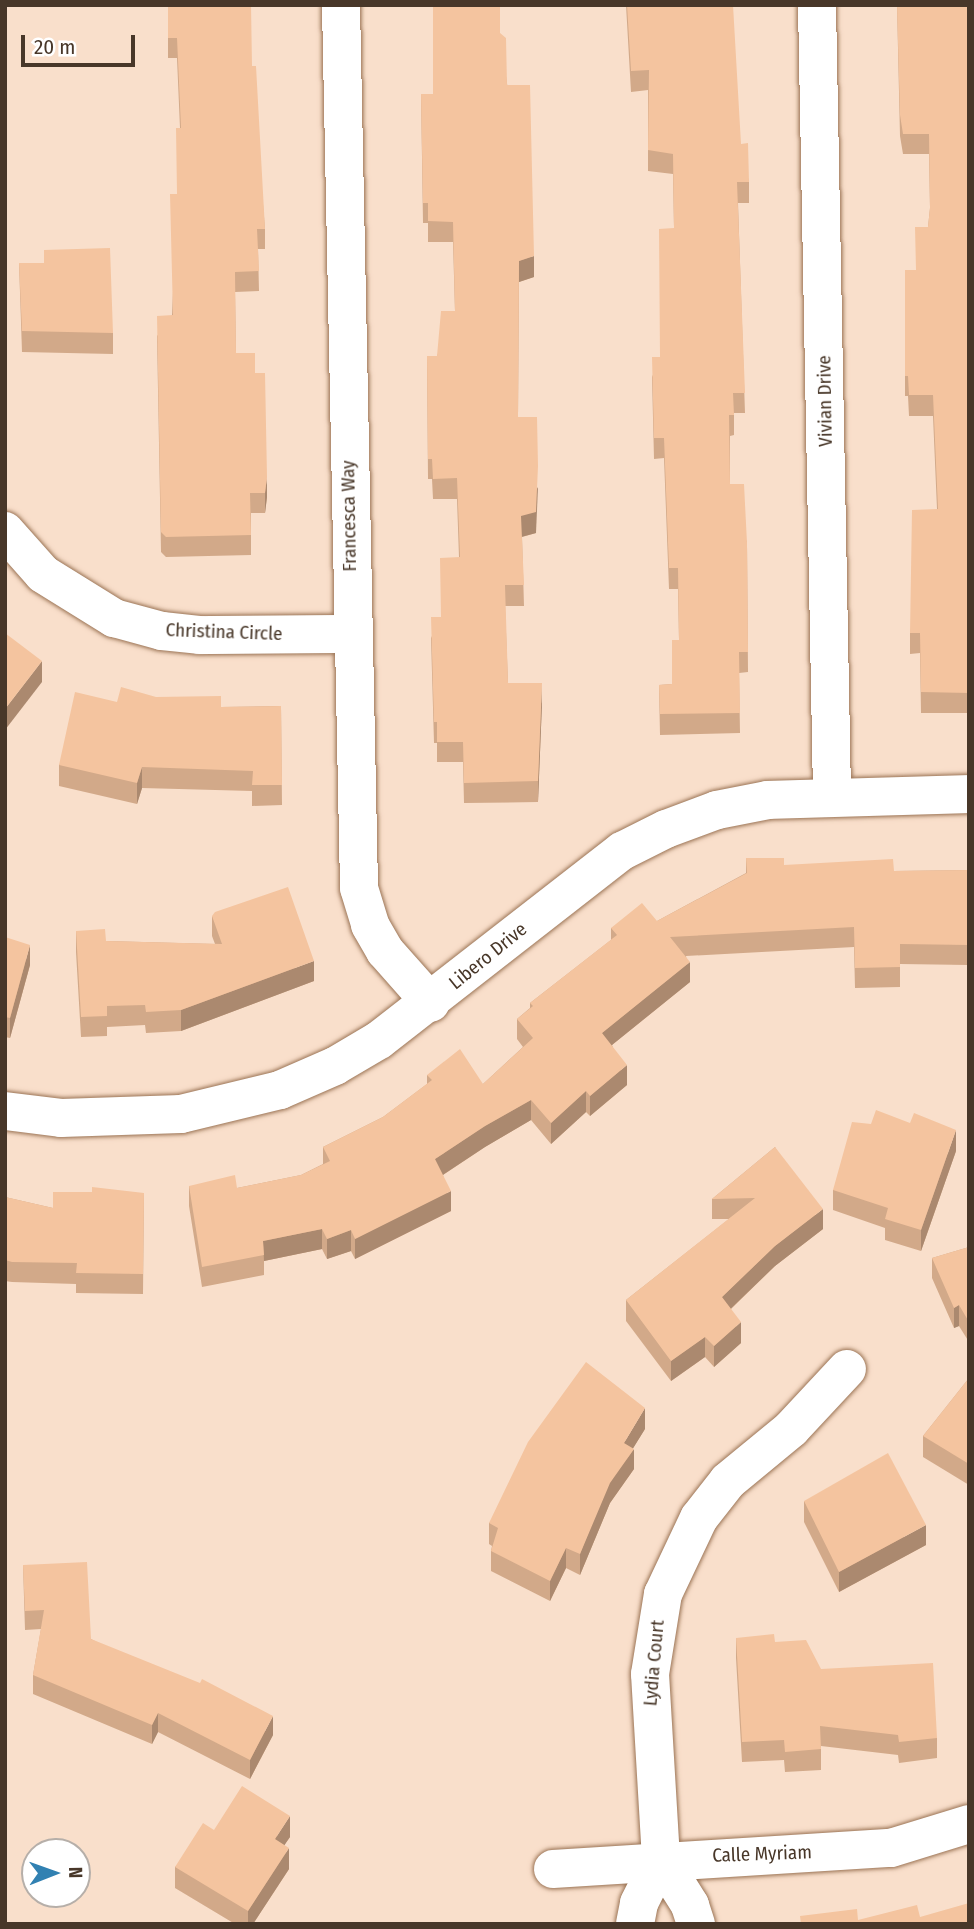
<!DOCTYPE html>
<html>
<head>
<meta charset="utf-8">
<style>
	body { margin:0 }
	#map { position:relative; width:974px; height:1929px; overflow:hidden; background:#f9dfcb; font-family:"Fira Sans Condensed",sans-serif }
	div>[style] { position:absolute }
	.roads { filter:drop-shadow(0 0 2px #9b7455) drop-shadow(0 0 2px #9b7455) }
	.minor>* { height:38px; margin:-19px; padding:0 19px; transform-origin:19px; border-radius:19px; background:#fff }
	.wall>* { inset:0; background:#d2a989 }
	.shaded-wall>* { inset:0; background:#ab896f }
	.building>* { inset:0; background:#f4c49f }
	span { translate:-50% -50%; white-space:nowrap; text-align:center; line-height:1.15; -webkit-text-stroke:6px #fff; paint-order:stroke }
	.street-label { font-size:19px; color:#483729 }
	.frame { position:absolute; inset:0; border:7px solid #483729; pointer-events:none }
	.north { position:absolute; left:21px; top:1838px; width:70px; height:70px; box-sizing:border-box; background:#fff; border:2px solid #b6afa9; border-radius:50%; rotate:89deg; font-size:19px; font-weight:700; line-height:28px; text-align:center; color:#483729 }
	.north::after { content:''; display:block; margin:auto; width:24px; height:32px; background:#3181b2; clip-path:polygon(50% 0,100% 100%,50% 72%,0 100%) }
	.scale { position:absolute; left:21px; top:35px; width:114px; height:32px; box-sizing:border-box; border:4px solid #483729; border-top:0; padding-left:9px; font-size:21px; line-height:24px; white-space:nowrap; color:#483729; -webkit-text-stroke:5px #fff; paint-order:stroke }
</style>
</head>
<body>
<div id="map">
	<div class="roads">
		<div class="minor">
			<i style="left:341px;top:5px;width:883px;rotate:88.83deg"></i>
			<i style="left:359px;top:888px;width:39px;rotate:73deg"></i>
			<i style="left:370px;top:925px;width:30px;rotate:60deg"></i>
			<i style="left:385px;top:951px;width:69px;rotate:48.5deg"></i>
			<i style="left:817px;top:5px;width:791px;rotate:88.91deg"></i>
			<i style="left:5px;top:531px;width:57px;rotate:48.5deg"></i>
			<i style="left:43px;top:574px;width:84px;rotate:31.8deg"></i>
			<i style="left:114px;top:618px;width:50px;rotate:15.2deg"></i>
			<i style="left:162px;top:631px;width:37px;rotate:6deg"></i>
			<i style="left:199px;top:635px;width:152px;rotate:-0.4deg"></i>
			<i style="left:5px;top:1111px;width:56px;rotate:7.1deg"></i>
			<i style="left:61px;top:1118px;width:120px;rotate:-1.9deg"></i>
			<i style="left:181px;top:1114px;width:102px;rotate:-13.6deg"></i>
			<i style="left:280px;top:1090px;width:60px;rotate:-23.6deg"></i>
			<i style="left:335px;top:1066px;width:51px;rotate:-30.6deg"></i>
			<i style="left:379px;top:1040px;width:308px;rotate:-37.9deg"></i>
			<i style="left:622px;top:851px;width:49px;rotate:-26.6deg"></i>
			<i style="left:666px;top:829px;width:54px;rotate:-20.4deg"></i>
			<i style="left:717px;top:810px;width:52px;rotate:-11.1deg"></i>
			<i style="left:768px;top:800px;width:201px;rotate:-1.7deg"></i>
			<i style="left:553px;top:1869px;width:339px;rotate:-3.6deg"></i>
			<i style="left:891px;top:1848px;width:82px;rotate:-17.1deg"></i>
			<i style="left:635px;top:1924px;width:21px;rotate:-79deg"></i>
			<i style="left:639px;top:1903px;width:49px;rotate:-63.4deg"></i>
			<i style="left:696px;top:1924px;width:20px;rotate:-108deg"></i>
			<i style="left:690px;top:1905px;width:54px;rotate:-122.2deg"></i>
			<i style="left:661px;top:1859px;width:185px;rotate:-93.4deg"></i>
			<i style="left:650px;top:1674px;width:81px;rotate:-80.8deg"></i>
			<i style="left:663px;top:1594px;width:84px;rotate:-64.7deg"></i>
			<i style="left:699px;top:1518px;width:47px;rotate:-51.9deg"></i>
			<i style="left:728px;top:1481px;width:82px;rotate:-39.5deg"></i>
			<i style="left:791px;top:1429px;width:82px;rotate:-47deg"></i>
		</div>
	</div>
	<div class="wall">
		<i style="clip-path:polygon(168px 5px,252px 66px,265px 229px,265px 249px,258px 249px,259px 291px,235px 292px,236px 353px,255px 373px,267px 497px,265px 513px,251px 513px,251px 555px,166px 557px,161px 552px,157px 336px,172px 315px,180px 128px,177px 58px,168px 58px)"></i>
		<i style="clip-path:polygon(626px 5px,709px 5px,749px 182px,749px 203px,738px 203px,745px 413px,734px 413px,734px 435px,730px 436px,730px 484px,747px 543px,748px 672px,739px 673px,740px 733px,660px 735px,659px 685px,672px 684px,679px 640px,678px 589px,669px 589px,664px 458px,654px 459px,652px 377px,660px 357px,674px 228px,673px 174px,648px 171px,648px 90px,631px 92px)"></i>
		<i style="clip-path:polygon(897px 5px,969px 5px,969px 713px,921px 713px,920px 653px,910px 654px,910px 633px,937px 509px,933px 416px,909px 416px,908px 396px,905px 396px,905px 376px,916px 270px,928px 227px,930px 208px,929px 154px,903px 154px,900px 136px)"></i>
		<i style="clip-path:polygon(500px 33px,534px 277px,519px 282px,518px 417px,536px 533px,522px 537px,524px 606px,505px 606px,508px 683px,542px 703px,538px 802px,464px 803px,463px 762px,437px 762px,437px 743px,434px 743px,431px 638px,441px 617px,459px 557px,457px 499px,433px 499px,432px 479px,428px 479px,427px 356px,437px 356px,455px 311px,453px 242px,428px 242px,428px 223px,423px 223px,421px 94px,433px 94px)"></i>
		<i style="clip-path:polygon(19px 263px,113px 333px,113px 354px,22px 352px)"></i>
		<i style="clip-path:polygon(156px 697px,221px 707px,281px 706px,282px 805px,252px 806px,252px 791px,142px 788px,137px 804px,59px 786px,59px 765px,117px 702px)"></i>
		<i style="clip-path:polygon(746px 858px,784px 865px,894px 871px,969px 870px,969px 965px,900px 964px,900px 987px,855px 988px,854px 947px,686px 956px,690px 982px,612px 1045px,627px 1085px,590px 1116px,586px 1112px,551px 1144px,531px 1120px,485px 1147px,443px 1175px,451px 1211px,355px 1259px,351px 1251px,327px 1259px,322px 1249px,264px 1261px,264px 1275px,202px 1287px,189px 1206px,189px 1186px,237px 1188px,301px 1175px,323px 1164px,323px 1147px,383px 1117px,427px 1084px,427px 1075px,483px 1084px,523px 1047px,517px 1039px,517px 1019px,530px 1008px,530px 1003px,611px 940px,611px 928px,657px 921px,746px 873px)"></i>
		<i style="clip-path:polygon(212px 916px,314px 981px,181px 1031px,146px 1033px,145px 1025px,107px 1027px,107px 1036px,81px 1037px,76px 952px,76px 931px,106px 941px,215px 944px,212px 936px)"></i>
		<i style="clip-path:polygon(5px 937px,30px 965px,10px 1038px,5px 1037px)"></i>
		<i style="clip-path:polygon(775px 1147px,823px 1229px,775px 1266px,731px 1309px,741px 1343px,714px 1367px,705px 1357px,671px 1381px,626px 1321px,626px 1300px,729px 1219px,712px 1219px,712px 1199px)"></i>
		<i style="clip-path:polygon(956px 1151px,921px 1251px,885px 1240px,885px 1228px,833px 1210px,833px 1190px)"></i>
		<i style="clip-path:polygon(144px 1193px,143px 1294px,76px 1293px,76px 1284px,12px 1282px,5px 1281px,5px 1197px,53px 1208px)"></i>
		<i style="clip-path:polygon(969px 1247px,969px 1342px,959px 1326px,954px 1328px,932px 1278px,932px 1258px)"></i>
		<i style="clip-path:polygon(969px 1378px,969px 1485px,923px 1457px,923px 1436px)"></i>
		<i style="clip-path:polygon(645px 1429px,633px 1448px,634px 1469px,610px 1503px,580px 1575px,566px 1568px,550px 1601px,491px 1571px,491px 1551px,492px 1546px,489px 1544px,489px 1523px)"></i>
		<i style="clip-path:polygon(804px 1501px,926px 1545px,839px 1592px,804px 1522px)"></i>
		<i style="clip-path:polygon(23px 1565px,91px 1639px,273px 1735px,250px 1779px,158px 1732px,152px 1744px,33px 1694px,33px 1675px,41px 1629px,25px 1630px)"></i>
		<i style="clip-path:polygon(736px 1638px,775px 1642px,937px 1738px,937px 1758px,899px 1763px,898px 1755px,821px 1746px,821px 1770px,785px 1772px,784px 1760px,742px 1762px,736px 1658px)"></i>
		<i style="clip-path:polygon(214px 1830px,290px 1837px,284px 1845px,289px 1869px,253px 1924px,235px 1924px,175px 1888px,175px 1867px)"></i>
	</div>
	<div class="shaded-wall">
		<i style="clip-path:polygon(534px 256px,534px 277px,519px 282px,519px 261px)"></i>
		<i style="clip-path:polygon(267px 477px,267px 497px,265px 513px,265px 493px)"></i>
		<i style="clip-path:polygon(538px 487px,536px 533px,521px 537px,521px 516px)"></i>
		<i style="clip-path:polygon(42px 661px,42px 682px,5px 730px,5px 709px)"></i>
		<i style="clip-path:polygon(542px 683px,542px 703px,538px 802px,538px 781px)"></i>
		<i style="clip-path:polygon(142px 767px,142px 788px,137px 804px,137px 783px)"></i>
		<i style="clip-path:polygon(30px 945px,30px 965px,10px 1038px,10px 1018px)"></i>
		<i style="clip-path:polygon(314px 961px,314px 981px,181px 1031px,181px 1010px)"></i>
		<i style="clip-path:polygon(690px 962px,690px 982px,602px 1053px,602px 1033px)"></i>
		<i style="clip-path:polygon(627px 1065px,627px 1085px,590px 1116px,590px 1096px)"></i>
		<i style="clip-path:polygon(586px 1091px,586px 1112px,551px 1144px,551px 1123px)"></i>
		<i style="clip-path:polygon(531px 1100px,531px 1120px,485px 1147px,435px 1180px,435px 1159px,485px 1126px)"></i>
		<i style="clip-path:polygon(956px 1130px,956px 1151px,921px 1251px,921px 1230px)"></i>
		<i style="clip-path:polygon(451px 1191px,451px 1211px,355px 1259px,355px 1239px)"></i>
		<i style="clip-path:polygon(823px 1209px,823px 1229px,775px 1266px,722px 1317px,722px 1297px,775px 1246px)"></i>
		<i style="clip-path:polygon(322px 1229px,322px 1249px,264px 1261px,263px 1241px)"></i>
		<i style="clip-path:polygon(351px 1230px,351px 1251px,327px 1259px,327px 1239px)"></i>
		<i style="clip-path:polygon(959px 1305px,959px 1326px,954px 1328px,954px 1308px)"></i>
		<i style="clip-path:polygon(741px 1322px,741px 1343px,714px 1367px,714px 1346px)"></i>
		<i style="clip-path:polygon(705px 1337px,705px 1357px,671px 1381px,671px 1361px)"></i>
		<i style="clip-path:polygon(645px 1408px,645px 1429px,624px 1463px,634px 1449px,634px 1469px,610px 1503px,580px 1575px,580px 1554px,624px 1443px)"></i>
		<i style="clip-path:polygon(926px 1525px,926px 1545px,839px 1592px,839px 1572px)"></i>
		<i style="clip-path:polygon(566px 1548px,566px 1568px,550px 1601px,550px 1581px)"></i>
		<i style="clip-path:polygon(158px 1713px,158px 1732px,152px 1744px,152px 1725px)"></i>
		<i style="clip-path:polygon(273px 1716px,273px 1735px,250px 1779px,250px 1760px)"></i>
		<i style="clip-path:polygon(290px 1816px,290px 1837px,275px 1859px,275px 1839px)"></i>
		<i style="clip-path:polygon(289px 1848px,289px 1869px,253px 1924px,248px 1924px,248px 1911px)"></i>
	</div>
	<div class="building">
		<i style="clip-path:polygon(168px 5px,251px 5px,252px 66px,256px 66px,265px 229px,257px 229px,259px 271px,235px 272px,236px 353px,255px 353px,255px 373px,265px 373px,267px 477px,265px 493px,250px 493px,251px 535px,166px 537px,161px 532px,157px 316px,173px 315px,170px 194px,177px 194px,176px 128px,181px 128px,177px 38px,168px 38px)"></i>
		<i style="clip-path:polygon(433px 5px,500px 5px,500px 33px,506px 38px,507px 85px,530px 85px,534px 256px,519px 261px,518px 417px,537px 417px,538px 466px,536px 512px,521px 516px,524px 585px,505px 585px,508px 683px,542px 683px,538px 781px,464px 783px,463px 742px,437px 742px,437px 722px,434px 722px,431px 617px,441px 617px,440px 558px,460px 557px,457px 478px,433px 479px,432px 459px,428px 459px,427px 356px,437px 356px,441px 311px,455px 311px,453px 222px,428px 221px,428px 203px,423px 203px,421px 94px,433px 94px)"></i>
		<i style="clip-path:polygon(627px 5px,709px 5px,709px 6px,733px 5px,741px 144px,748px 143px,749px 182px,737px 182px,745px 393px,733px 393px,734px 415px,729px 415px,730px 484px,744px 484px,747px 543px,748px 652px,739px 652px,740px 713px,660px 714px,659px 685px,672px 684px,672px 640px,679px 640px,678px 568px,669px 568px,664px 438px,654px 438px,652px 357px,660px 357px,659px 229px,674px 228px,673px 154px,648px 150px,649px 70px,631px 71px)"></i>
		<i style="clip-path:polygon(897px 5px,969px 5px,969px 693px,921px 692px,920px 633px,910px 633px,912px 510px,938px 509px,933px 395px,909px 395px,908px 376px,905px 376px,905px 270px,916px 270px,915px 227px,928px 227px,930px 208px,929px 134px,903px 134px,900px 115px)"></i>
		<i style="clip-path:polygon(110px 248px,113px 333px,22px 331px,19px 263px,44px 263px,44px 250px)"></i>
		<i style="clip-path:polygon(5px 633px,42px 661px,5px 709px)"></i>
		<i style="clip-path:polygon(121px 687px,156px 697px,221px 696px,221px 707px,281px 706px,282px 785px,252px 785px,253px 771px,142px 767px,137px 783px,59px 765px,75px 692px,117px 702px)"></i>
		<i style="clip-path:polygon(746px 858px,784px 858px,784px 865px,893px 859px,894px 871px,969px 870px,969px 945px,900px 944px,900px 967px,855px 968px,854px 927px,670px 937px,690px 962px,602px 1033px,627px 1065px,590px 1096px,586px 1091px,551px 1123px,531px 1100px,485px 1126px,435px 1159px,451px 1191px,355px 1239px,351px 1230px,327px 1239px,322px 1229px,263px 1241px,264px 1255px,202px 1267px,189px 1186px,235px 1175px,237px 1188px,301px 1175px,330px 1161px,323px 1147px,383px 1117px,432px 1080px,427px 1075px,460px 1049px,483px 1084px,533px 1038px,517px 1019px,533px 1006px,530px 1003px,617px 935px,611px 928px,642px 903px,657px 921px,747px 873px)"></i>
		<i style="clip-path:polygon(288px 887px,314px 961px,181px 1010px,146px 1012px,145px 1005px,107px 1006px,107px 1016px,81px 1017px,76px 931px,105px 929px,106px 941px,222px 944px,212px 916px,215px 912px)"></i>
		<i style="clip-path:polygon(5px 937px,30px 945px,10px 1018px,5px 1017px)"></i>
		<i style="clip-path:polygon(876px 1110px,910px 1123px,914px 1113px,956px 1130px,921px 1230px,885px 1219px,888px 1208px,833px 1190px,852px 1122px,871px 1124px)"></i>
		<i style="clip-path:polygon(775px 1147px,823px 1209px,775px 1246px,722px 1297px,741px 1322px,714px 1346px,705px 1337px,671px 1361px,626px 1300px,755px 1198px,712px 1199px)"></i>
		<i style="clip-path:polygon(92px 1187px,144px 1193px,143px 1274px,76px 1273px,77px 1263px,12px 1262px,5px 1260px,5px 1197px,53px 1208px,53px 1192px,92px 1192px)"></i>
		<i style="clip-path:polygon(969px 1247px,969px 1322px,959px 1305px,954px 1308px,932px 1258px)"></i>
		<i style="clip-path:polygon(586px 1362px,645px 1408px,624px 1443px,634px 1449px,610px 1483px,580px 1554px,566px 1548px,550px 1581px,491px 1551px,498px 1528px,489px 1523px,528px 1442px)"></i>
		<i style="clip-path:polygon(969px 1378px,969px 1464px,923px 1436px)"></i>
		<i style="clip-path:polygon(888px 1453px,926px 1525px,839px 1572px,804px 1501px)"></i>
		<i style="clip-path:polygon(87px 1562px,91px 1639px,200px 1683px,202px 1679px,273px 1716px,250px 1760px,158px 1713px,152px 1725px,33px 1675px,44px 1610px,25px 1611px,23px 1565px)"></i>
		<i style="clip-path:polygon(774px 1634px,775px 1642px,806px 1640px,821px 1669px,933px 1663px,937px 1738px,899px 1742px,898px 1735px,820px 1726px,821px 1749px,785px 1752px,784px 1740px,742px 1742px,736px 1638px)"></i>
		<i style="clip-path:polygon(242px 1786px,290px 1816px,275px 1839px,289px 1848px,248px 1911px,175px 1867px,203px 1823px,214px 1830px)"></i>
		<i style="clip-path:polygon(969px 1903px,969px 1924px,801px 1924px,800px 1916px,857px 1909px,858px 1920px,917px 1905px,920px 1917px)"></i>
	</div>
	<div class="street-label">
		<span style="left:825px;top:401px;rotate:-91deg">Vivian Drive</span>
		<span style="left:349px;top:516px;rotate:-91deg">Francesca Way</span>
		<span style="left:224px;top:632px;rotate:2deg">Christina Circle</span>
		<span style="left:488px;top:956px;rotate:-39deg">Libero Drive</span>
		<span style="left:654px;top:1663px;rotate:-85deg">Lydia Court</span>
		<span style="left:762px;top:1854px;rotate:-2deg">Calle Myriam</span>
	</div>
	<div class="frame"></div>
	<div class="north">N</div>
	<div class="scale">20 m</div>
</div>
</body>
</html>
